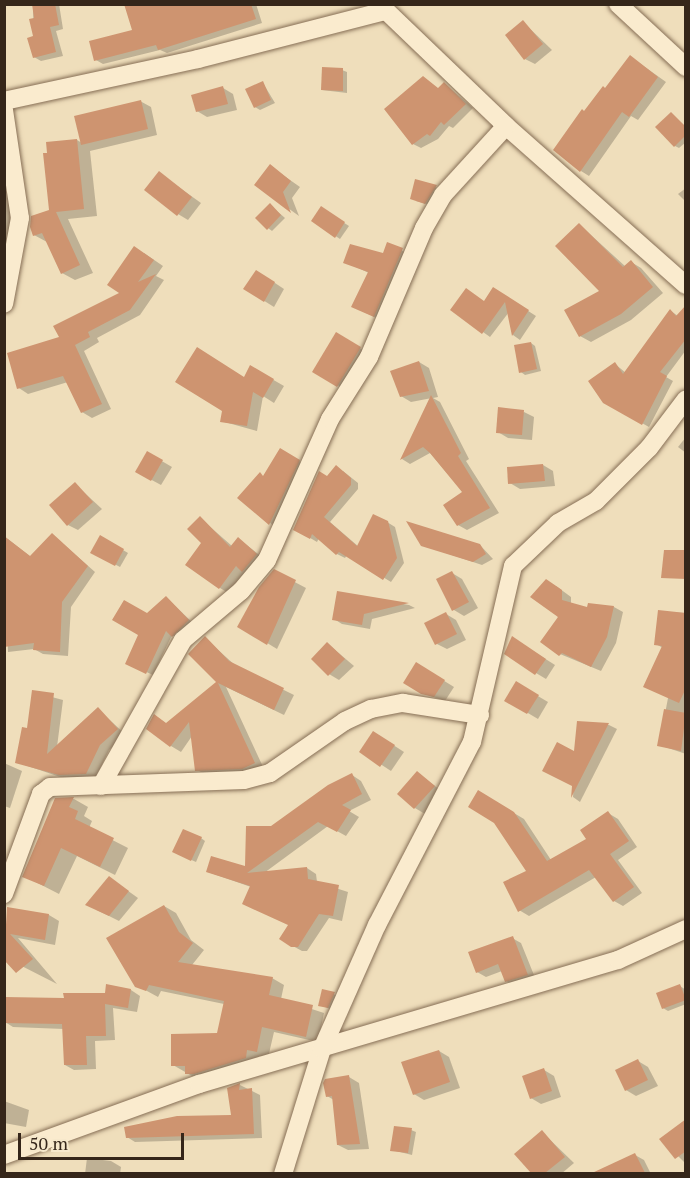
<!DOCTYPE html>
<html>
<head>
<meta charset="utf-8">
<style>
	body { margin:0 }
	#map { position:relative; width:690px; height:1178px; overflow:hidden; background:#efdebb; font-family:"PT Serif",serif }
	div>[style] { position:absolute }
	.shadow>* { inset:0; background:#0003 }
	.building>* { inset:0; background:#ce9470 }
	.roads { filter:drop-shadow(0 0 2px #866e55) drop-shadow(0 0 2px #866e55) }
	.minor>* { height:18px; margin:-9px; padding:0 9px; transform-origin:9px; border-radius:9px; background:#faebce }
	span { translate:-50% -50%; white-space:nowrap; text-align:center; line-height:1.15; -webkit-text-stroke:4.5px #f6e8cb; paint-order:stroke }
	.frame { position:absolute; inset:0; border:6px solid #35261a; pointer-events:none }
	.scale { position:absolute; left:18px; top:1133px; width:166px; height:27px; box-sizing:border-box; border:3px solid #35261a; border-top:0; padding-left:8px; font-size:18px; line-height:21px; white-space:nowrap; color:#35261a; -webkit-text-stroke:4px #f6e8cb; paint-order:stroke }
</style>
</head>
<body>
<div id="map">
	<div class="shadow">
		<i style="clip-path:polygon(33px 4px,59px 4px,63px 29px,56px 31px,63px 56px,41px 61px,34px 57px)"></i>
		<i style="clip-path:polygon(256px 4px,262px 23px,167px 53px,160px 50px,103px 64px,96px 60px,226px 5px)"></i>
		<i style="clip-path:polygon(523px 22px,552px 50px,535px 64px,525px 59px)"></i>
		<i style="clip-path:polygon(638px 62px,666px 82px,638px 120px,631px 116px,589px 176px,581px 171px,585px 113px)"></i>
		<i style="clip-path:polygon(342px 70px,347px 72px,347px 93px,322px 90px)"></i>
		<i style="clip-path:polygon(263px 83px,275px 103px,260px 110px,255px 107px)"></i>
		<i style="clip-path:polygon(445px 84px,473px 108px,453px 128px,449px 126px,438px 139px,421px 148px,413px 144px)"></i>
		<i style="clip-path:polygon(223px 88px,233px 94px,237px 110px,207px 117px,197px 111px)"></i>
		<i style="clip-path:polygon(140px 101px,151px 107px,157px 135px,90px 151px,97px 216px,68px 219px,93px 273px,75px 280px,62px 273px,47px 242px,34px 235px,50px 211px,48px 154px,77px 140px,82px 143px)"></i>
		<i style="clip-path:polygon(671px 114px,686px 127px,686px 142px,679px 148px,675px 146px)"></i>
		<i style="clip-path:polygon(270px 166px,300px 187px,292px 198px,299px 216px,256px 185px)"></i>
		<i style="clip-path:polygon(159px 173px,201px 203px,188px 220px,178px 214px)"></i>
		<i style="clip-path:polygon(416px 180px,440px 189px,430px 205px,416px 201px)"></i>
		<i style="clip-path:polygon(686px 188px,686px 202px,678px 194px)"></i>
		<i style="clip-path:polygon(4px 190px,10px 193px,13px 248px,4px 252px)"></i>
		<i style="clip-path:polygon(270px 205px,285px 218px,272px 231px,268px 228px)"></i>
		<i style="clip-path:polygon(321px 208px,349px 226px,340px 239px,313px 221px)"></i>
		<i style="clip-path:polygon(580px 225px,626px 267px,631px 262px,641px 268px,663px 293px,631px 320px,591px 342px,580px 336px,601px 291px)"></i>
		<i style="clip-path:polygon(388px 244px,411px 255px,383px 321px,362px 311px,369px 273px,345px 262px,384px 255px)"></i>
		<i style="clip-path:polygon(144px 253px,163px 266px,156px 276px,164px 280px,140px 315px,97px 338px,99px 342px,84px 351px,111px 409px,92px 418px,82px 412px,68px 382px,28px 394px,19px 388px,62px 338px,122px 293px)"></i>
		<i style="clip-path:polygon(266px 277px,284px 289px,274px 307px,245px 289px)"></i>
		<i style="clip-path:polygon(494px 289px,536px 316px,520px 340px,513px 335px,509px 312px,490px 337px,483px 332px,485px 302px)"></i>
		<i style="clip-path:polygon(671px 311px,686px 322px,686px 350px,666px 377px,673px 381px,649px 427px,604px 402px,615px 364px,626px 373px)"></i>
		<i style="clip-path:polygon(336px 334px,370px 354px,348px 391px,314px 372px)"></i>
		<i style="clip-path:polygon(531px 343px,535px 346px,541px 371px,525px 375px,521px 372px)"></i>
		<i style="clip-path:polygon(419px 362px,429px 368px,438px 397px,433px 398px,440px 402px,469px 459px,466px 461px,499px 513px,467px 530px,458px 525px,464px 493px,430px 453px,410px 464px,402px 459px,432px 398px,411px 402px,401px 396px)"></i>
		<i style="clip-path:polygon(251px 367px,284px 386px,274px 403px,263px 396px,257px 431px,221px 421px)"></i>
		<i style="clip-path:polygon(524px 412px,534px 417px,532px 440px,508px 438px,498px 432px)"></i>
		<i style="clip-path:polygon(686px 437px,686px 453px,678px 447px)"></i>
		<i style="clip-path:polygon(281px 450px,309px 467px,279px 530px,239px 498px,265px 477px)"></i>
		<i style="clip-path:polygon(148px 453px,172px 467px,161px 485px,137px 472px)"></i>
		<i style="clip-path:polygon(543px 465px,553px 471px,555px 486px,520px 489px,510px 483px)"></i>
		<i style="clip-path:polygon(343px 471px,358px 483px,358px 489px,330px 522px,359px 547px,387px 522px,395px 527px,404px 563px,391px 582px,347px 555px,345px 558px,337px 554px,319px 538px,317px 542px,295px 529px,327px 478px)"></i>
		<i style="clip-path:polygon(75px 484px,102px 509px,78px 530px,68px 525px)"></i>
		<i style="clip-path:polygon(200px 518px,232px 546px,239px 539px,267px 561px,230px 594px,220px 588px)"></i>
		<i style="clip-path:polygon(53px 535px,95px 572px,71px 607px,68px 656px,43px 654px,34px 649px,8px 652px,4px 536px,31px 557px)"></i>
		<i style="clip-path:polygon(101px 537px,128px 553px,120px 567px,92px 552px)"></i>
		<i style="clip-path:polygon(422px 545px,480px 545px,493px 559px,482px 565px)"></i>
		<i style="clip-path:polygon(274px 571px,306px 588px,277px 649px,239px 626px)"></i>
		<i style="clip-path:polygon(452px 573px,462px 579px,478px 608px,464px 616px,454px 610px)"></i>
		<i style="clip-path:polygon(556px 586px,571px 597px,571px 604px,588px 609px,614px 607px,623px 612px,616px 643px,601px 671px,560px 654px)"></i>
		<i style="clip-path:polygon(338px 593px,409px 605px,415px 608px,372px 619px,370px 629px,342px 624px,334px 619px)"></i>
		<i style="clip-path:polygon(167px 598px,194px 624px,179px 639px,172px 635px,153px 675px,131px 665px,147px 615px)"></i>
		<i style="clip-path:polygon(659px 612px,686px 613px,686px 754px,659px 745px,668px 698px,663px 648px,656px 644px)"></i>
		<i style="clip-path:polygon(446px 614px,456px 620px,466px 640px,447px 649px,437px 644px)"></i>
		<i style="clip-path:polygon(205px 638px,237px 667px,294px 695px,284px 715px,226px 687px,264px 769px,207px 775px,197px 770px,192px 736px,181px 752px,171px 746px,155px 716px,167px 724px,218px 683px)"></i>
		<i style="clip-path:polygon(328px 644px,354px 666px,339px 680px,329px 674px)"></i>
		<i style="clip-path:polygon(522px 644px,555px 665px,546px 679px,536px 673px)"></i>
		<i style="clip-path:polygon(417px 664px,454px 687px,445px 701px,422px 693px)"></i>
		<i style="clip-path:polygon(516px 683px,548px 702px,538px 719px,506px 700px)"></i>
		<i style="clip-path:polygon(33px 692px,63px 700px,57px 747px,98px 709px,126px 735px,109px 750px,95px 779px,69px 780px,16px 762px,28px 729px)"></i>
		<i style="clip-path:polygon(578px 722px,609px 725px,617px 729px,580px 802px,573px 797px)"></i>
		<i style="clip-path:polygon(384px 739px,404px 752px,391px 771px,362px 752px)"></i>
		<i style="clip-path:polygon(4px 763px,22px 771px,10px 808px,4px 806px)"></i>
		<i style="clip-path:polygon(418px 773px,444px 793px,425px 814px,415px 808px)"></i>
		<i style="clip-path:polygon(352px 775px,361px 781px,371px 800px,349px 811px,359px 817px,346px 836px,328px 826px,264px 873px,307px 868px,316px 874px,317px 882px,348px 892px,342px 921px,329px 918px,307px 951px,302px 951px,291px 945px,290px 925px,251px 887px,208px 872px,246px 868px,272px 828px)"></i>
		<i style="clip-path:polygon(478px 792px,524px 819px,551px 860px,588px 839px,608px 813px,618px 819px,637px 847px,618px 860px,642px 893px,623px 906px,614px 901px,596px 877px,529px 916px,519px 910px,528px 872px)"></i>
		<i style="clip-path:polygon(74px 799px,88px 807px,84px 816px,92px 821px,89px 828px,128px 848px,115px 875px,77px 856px,59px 894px,24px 876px,56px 800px)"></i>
		<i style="clip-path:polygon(201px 838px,205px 841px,196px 862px,178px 854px)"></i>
		<i style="clip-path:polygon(110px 878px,138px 898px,119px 921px,97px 910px)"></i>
		<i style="clip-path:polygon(164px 906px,176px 913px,191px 940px,204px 950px,192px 965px,272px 978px,284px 985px,281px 999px,324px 1013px,318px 1042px,274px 1032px,268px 1058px,259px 1056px,258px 1065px,199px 1080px,173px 1065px,218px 1035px,224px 1004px,161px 991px,158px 997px,136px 985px)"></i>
		<i style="clip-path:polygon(8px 908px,49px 915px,59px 921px,55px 945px,18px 938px,57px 984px,4px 957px)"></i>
		<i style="clip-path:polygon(512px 938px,521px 943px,536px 980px,515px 986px,506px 981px,502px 971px,486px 977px,477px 972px)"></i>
		<i style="clip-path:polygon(680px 986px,686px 990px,686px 1004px,668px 1011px,663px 1008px)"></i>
		<i style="clip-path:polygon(131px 990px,140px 996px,137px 1012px,113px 1008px,115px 1040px,95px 1041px,96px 1069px,74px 1070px,65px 1065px,64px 1029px,13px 1027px,5px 1022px)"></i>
		<i style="clip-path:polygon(323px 991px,339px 996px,333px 1010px,320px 1005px)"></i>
		<i style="clip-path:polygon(439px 1051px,449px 1057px,460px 1088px,424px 1100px,414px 1094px)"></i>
		<i style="clip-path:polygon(638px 1061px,648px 1067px,658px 1086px,636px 1096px,626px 1090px)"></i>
		<i style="clip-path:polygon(544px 1070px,554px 1076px,561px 1097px,541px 1104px,531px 1098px)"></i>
		<i style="clip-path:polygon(349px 1077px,359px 1083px,369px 1149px,348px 1150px,338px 1145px,334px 1100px,327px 1096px)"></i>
		<i style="clip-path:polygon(240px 1085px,260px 1095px,262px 1138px,135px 1142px,127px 1137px,232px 1117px,228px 1089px)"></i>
		<i style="clip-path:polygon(4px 1101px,29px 1110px,26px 1127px,4px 1123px)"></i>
		<i style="clip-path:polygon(686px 1121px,686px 1164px,661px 1139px)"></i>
		<i style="clip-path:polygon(411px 1130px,416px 1132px,412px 1155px,392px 1150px)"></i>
		<i style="clip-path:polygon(542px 1132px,574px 1163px,561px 1174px,533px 1174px,516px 1154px)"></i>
		<i style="clip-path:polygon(635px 1155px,644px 1160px,651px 1174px,618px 1174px,614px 1165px)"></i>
		<i style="clip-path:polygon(87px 1158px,111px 1161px,121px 1167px,120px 1174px,85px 1174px)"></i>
	</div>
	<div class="building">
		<i style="clip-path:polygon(32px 4px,55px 4px,59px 25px,50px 27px,56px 52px,33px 58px,27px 38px,33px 36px,29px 19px,34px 18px)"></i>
		<i style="clip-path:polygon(124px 4px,251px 4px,256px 19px,158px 50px,156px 45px,94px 61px,89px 41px,132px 30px)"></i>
		<i style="clip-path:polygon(523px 20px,543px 44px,524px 60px,505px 35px)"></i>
		<i style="clip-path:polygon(630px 55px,658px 77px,629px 117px,622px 112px,580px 172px,553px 150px,582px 109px,584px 111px,603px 86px,605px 88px)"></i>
		<i style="clip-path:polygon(322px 67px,343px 68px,343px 91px,321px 90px)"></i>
		<i style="clip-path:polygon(423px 76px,438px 88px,444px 82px,466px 104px,444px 125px,441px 122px,430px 136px,427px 134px,412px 145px,384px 109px)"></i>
		<i style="clip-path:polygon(263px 81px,271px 100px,254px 108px,245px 89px)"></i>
		<i style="clip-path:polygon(223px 86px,228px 104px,196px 112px,191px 95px)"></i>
		<i style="clip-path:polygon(141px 100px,148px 129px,81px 145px,74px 116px)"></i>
		<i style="clip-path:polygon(671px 112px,686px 127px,686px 135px,674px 147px,655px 127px)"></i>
		<i style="clip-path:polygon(77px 139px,84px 209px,56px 212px,80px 265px,61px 274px,42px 233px,33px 236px,30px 227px,31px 216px,49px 210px,43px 153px,47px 153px,46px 142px)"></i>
		<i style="clip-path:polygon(270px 164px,291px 181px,283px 192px,291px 213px,254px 185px)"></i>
		<i style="clip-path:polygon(159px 171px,192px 197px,177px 216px,144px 190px)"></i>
		<i style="clip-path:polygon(415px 179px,437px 185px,425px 204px,410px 199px)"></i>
		<i style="clip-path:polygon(270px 203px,281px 215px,267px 230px,255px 218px)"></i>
		<i style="clip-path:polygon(321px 206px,345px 222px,335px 238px,311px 221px)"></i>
		<i style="clip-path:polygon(579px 223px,623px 267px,631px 260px,653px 287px,621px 314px,579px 337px,564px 310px,599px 291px,555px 246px)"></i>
		<i style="clip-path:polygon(387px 242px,403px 248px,374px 317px,351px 307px,368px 272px,343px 263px,350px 244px,383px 253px)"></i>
		<i style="clip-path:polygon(134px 246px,154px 260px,138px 282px,156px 274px,130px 310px,88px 332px,90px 337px,75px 345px,102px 404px,81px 413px,63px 376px,17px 389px,7px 353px,59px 337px,53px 326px,119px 293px,107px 285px)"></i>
		<i style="clip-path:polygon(256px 270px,275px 282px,264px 302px,243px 289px)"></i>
		<i style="clip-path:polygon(493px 287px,529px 310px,512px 336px,505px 302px,482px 334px,450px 310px,466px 288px,484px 301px)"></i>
		<i style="clip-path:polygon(686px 305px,686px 339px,660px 372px,667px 376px,642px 425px,603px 403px,588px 381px,615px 362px,623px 374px,670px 309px,676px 316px)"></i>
		<i style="clip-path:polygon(336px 332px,361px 347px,337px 387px,312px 372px)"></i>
		<i style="clip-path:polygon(531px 342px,537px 369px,519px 373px,514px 345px)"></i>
		<i style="clip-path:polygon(197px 347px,244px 377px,250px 365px,274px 379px,263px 398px,253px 392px,247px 426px,220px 422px,222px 411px,175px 382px)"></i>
		<i style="clip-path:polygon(419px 361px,429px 391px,400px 397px,390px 371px)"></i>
		<i style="clip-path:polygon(431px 395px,461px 453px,458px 456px,490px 508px,457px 526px,443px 505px,462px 492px,430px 453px,423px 447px,400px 460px)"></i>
		<i style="clip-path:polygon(498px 407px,524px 410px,522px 435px,496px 433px)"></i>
		<i style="clip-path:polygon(280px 448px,300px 460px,269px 525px,237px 498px,260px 472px,263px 476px)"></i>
		<i style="clip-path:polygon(147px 451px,163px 460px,151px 481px,135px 472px)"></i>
		<i style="clip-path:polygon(543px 464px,545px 481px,508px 484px,507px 467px)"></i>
		<i style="clip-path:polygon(336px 465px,351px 478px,351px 485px,324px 517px,357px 546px,373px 514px,388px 521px,397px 558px,383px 580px,339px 552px,336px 555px,312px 534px,310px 539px,293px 530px,319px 471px,327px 476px)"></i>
		<i style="clip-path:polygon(75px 482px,93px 502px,67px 526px,49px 505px)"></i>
		<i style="clip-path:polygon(200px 516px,230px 547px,238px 537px,257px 554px,242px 572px,236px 566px,219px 589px,185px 565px,201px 543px,187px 529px)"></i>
		<i style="clip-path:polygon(406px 521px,480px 544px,486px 554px,473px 562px,421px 546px)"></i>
		<i style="clip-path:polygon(52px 533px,88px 566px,62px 602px,60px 652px,33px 650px,34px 643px,4px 647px,4px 536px,30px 556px)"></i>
		<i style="clip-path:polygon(100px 535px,124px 549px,115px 566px,90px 553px)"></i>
		<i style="clip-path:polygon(664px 550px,686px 550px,686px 579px,661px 578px)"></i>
		<i style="clip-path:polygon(274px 569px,296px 580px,267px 645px,237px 627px,259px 587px)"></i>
		<i style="clip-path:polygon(452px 571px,469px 602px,452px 611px,436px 579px)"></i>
		<i style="clip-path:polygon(546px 579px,562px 590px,562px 600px,587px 607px,588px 603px,614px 606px,607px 637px,591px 667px,562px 653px,559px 656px,540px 642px,558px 617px,530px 597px)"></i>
		<i style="clip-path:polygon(337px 591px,409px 603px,364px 614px,362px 625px,332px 620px)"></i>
		<i style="clip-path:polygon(166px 596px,189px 620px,172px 637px,166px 631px,146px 674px,125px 664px,138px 635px,112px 620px,124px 600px,147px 613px)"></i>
		<i style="clip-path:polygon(658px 610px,686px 613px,686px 688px,679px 703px,643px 687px,662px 646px,654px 645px)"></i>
		<i style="clip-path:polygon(446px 612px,457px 634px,435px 645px,424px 623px)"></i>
		<i style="clip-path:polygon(205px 636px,229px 661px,284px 688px,274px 710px,218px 683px,255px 763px,242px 769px,195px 771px,189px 722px,170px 747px,146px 729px,154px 714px,166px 723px,216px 682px,188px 654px)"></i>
		<i style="clip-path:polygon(512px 636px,546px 659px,535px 675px,504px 654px)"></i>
		<i style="clip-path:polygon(327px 642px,345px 659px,328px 676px,311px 659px)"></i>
		<i style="clip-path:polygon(416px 662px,445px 680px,434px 697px,421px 694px,403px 683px)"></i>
		<i style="clip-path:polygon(516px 681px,539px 695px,527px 714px,504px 701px)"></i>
		<i style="clip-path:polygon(32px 690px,54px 693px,47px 754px,98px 707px,118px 729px,100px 745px,86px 774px,59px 775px,15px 763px,22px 727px,27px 728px)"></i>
		<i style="clip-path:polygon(664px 709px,686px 713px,681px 751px,657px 746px)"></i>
		<i style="clip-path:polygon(577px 721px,609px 723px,571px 798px,572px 786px,542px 771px,557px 742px,574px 751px)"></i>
		<i style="clip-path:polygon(373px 731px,395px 745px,380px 767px,359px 752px)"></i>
		<i style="clip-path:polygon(417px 771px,435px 786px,414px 809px,397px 794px)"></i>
		<i style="clip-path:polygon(352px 773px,362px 794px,342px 805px,351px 810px,337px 832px,318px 822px,247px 873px,307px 867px,308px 879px,339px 885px,333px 916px,319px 914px,298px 947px,291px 947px,279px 939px,288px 925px,242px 904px,250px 886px,206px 872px,211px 856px,245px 866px,246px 826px,271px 826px,328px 785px)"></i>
		<i style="clip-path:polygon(478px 790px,514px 812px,547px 861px,586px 839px,580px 830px,608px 811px,629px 841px,610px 854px,634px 887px,613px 902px,589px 870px,518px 912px,503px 882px,526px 871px,494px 823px,468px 807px)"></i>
		<i style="clip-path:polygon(74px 797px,69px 807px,78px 811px,75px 819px,114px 838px,100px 867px,61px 848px,44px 886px,22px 877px,55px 798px)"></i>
		<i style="clip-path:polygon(183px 829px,202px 837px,191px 861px,172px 852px)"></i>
		<i style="clip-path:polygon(109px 876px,129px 891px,109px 916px,85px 905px)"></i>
		<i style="clip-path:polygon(164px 905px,179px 932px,193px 943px,178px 962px,273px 977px,269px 995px,313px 1005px,306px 1037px,262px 1027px,257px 1052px,247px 1050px,246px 1058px,194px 1074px,185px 1074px,185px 1066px,171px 1066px,171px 1034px,217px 1033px,224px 1001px,149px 985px,146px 991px,135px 987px,106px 938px)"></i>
		<i style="clip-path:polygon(7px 907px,49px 914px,45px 940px,10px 934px,33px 959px,16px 973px,4px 960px)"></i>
		<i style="clip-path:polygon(513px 936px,528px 975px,505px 982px,498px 964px,476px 973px,468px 952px)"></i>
		<i style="clip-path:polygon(106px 984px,131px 989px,128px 1008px,105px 1004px,106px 1036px,86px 1036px,87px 1065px,64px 1065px,62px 1024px,4px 1023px,4px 997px,64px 998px,63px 993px,105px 993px)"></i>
		<i style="clip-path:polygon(680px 984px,686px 1000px,662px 1009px,656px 993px)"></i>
		<i style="clip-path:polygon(322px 989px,335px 992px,328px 1008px,318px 1006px)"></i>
		<i style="clip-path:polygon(439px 1050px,450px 1082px,413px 1095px,401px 1062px)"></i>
		<i style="clip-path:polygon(638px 1059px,648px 1080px,625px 1091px,615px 1070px)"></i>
		<i style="clip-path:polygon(544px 1068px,552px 1091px,530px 1099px,522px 1076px)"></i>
		<i style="clip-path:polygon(349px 1075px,360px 1144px,337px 1145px,332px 1096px,326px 1097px,323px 1083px,325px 1079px)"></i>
		<i style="clip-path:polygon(240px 1083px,239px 1090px,252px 1088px,254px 1134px,126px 1138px,124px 1127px,177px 1116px,231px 1115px,227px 1088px)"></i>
		<i style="clip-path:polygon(686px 1119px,686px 1151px,675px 1159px,659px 1139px)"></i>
		<i style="clip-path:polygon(394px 1126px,412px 1128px,408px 1153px,390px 1151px)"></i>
		<i style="clip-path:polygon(542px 1130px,565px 1157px,545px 1173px,531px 1173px,514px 1154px)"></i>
		<i style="clip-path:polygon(635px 1153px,645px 1173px,592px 1173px)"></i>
	</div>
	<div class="roads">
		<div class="minor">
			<i style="left:379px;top:4px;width:176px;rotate:43.8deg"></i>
			<i style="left:506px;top:126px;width:240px;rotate:41.5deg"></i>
			<i style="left:618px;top:4px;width:93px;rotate:42.8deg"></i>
			<i style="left:4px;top:101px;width:198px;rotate:-12.2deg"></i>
			<i style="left:198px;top:59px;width:193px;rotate:-14.4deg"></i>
			<i style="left:4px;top:110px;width:109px;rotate:81.6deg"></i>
			<i style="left:20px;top:218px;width:87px;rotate:100.5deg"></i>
			<i style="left:101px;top:786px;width:167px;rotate:-60.7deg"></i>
			<i style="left:183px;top:640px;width:76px;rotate:-40.2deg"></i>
			<i style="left:241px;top:591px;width:40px;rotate:-50deg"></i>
			<i style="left:267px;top:560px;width:154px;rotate:-65.9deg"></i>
			<i style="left:330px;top:419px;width:73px;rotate:-57.8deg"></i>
			<i style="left:369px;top:357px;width:140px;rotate:-66.9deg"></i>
			<i style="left:424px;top:228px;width:38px;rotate:-60deg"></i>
			<i style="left:443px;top:195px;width:93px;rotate:-47.6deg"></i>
			<i style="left:4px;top:894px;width:107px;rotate:-69.7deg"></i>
			<i style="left:41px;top:794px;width:11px;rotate:-38deg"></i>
			<i style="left:50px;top:787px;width:194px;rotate:-2.1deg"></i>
			<i style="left:244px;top:780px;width:27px;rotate:-15deg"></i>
			<i style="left:270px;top:773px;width:91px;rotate:-34.7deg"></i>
			<i style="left:345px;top:721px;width:29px;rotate:-25deg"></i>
			<i style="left:371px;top:709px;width:33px;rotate:-11deg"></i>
			<i style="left:403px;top:703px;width:78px;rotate:8.9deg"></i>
			<i style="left:4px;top:1155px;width:208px;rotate:-20deg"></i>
			<i style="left:199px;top:1084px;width:437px;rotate:-16.5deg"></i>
			<i style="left:618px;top:960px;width:75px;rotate:-24.5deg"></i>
			<i style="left:283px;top:1174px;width:131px;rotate:-72.7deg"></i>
			<i style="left:322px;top:1049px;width:136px;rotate:-66.1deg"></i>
			<i style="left:377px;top:925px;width:206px;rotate:-62.6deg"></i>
			<i style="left:472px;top:742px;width:181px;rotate:-76.9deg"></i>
			<i style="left:513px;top:566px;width:62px;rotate:-43.7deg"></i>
			<i style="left:558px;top:523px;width:44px;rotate:-30.1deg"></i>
			<i style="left:596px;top:501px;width:75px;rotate:-45deg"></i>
			<i style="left:649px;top:448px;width:61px;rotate:-52.9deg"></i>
		</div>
	</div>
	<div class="frame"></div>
	<div class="scale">50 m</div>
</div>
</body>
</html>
